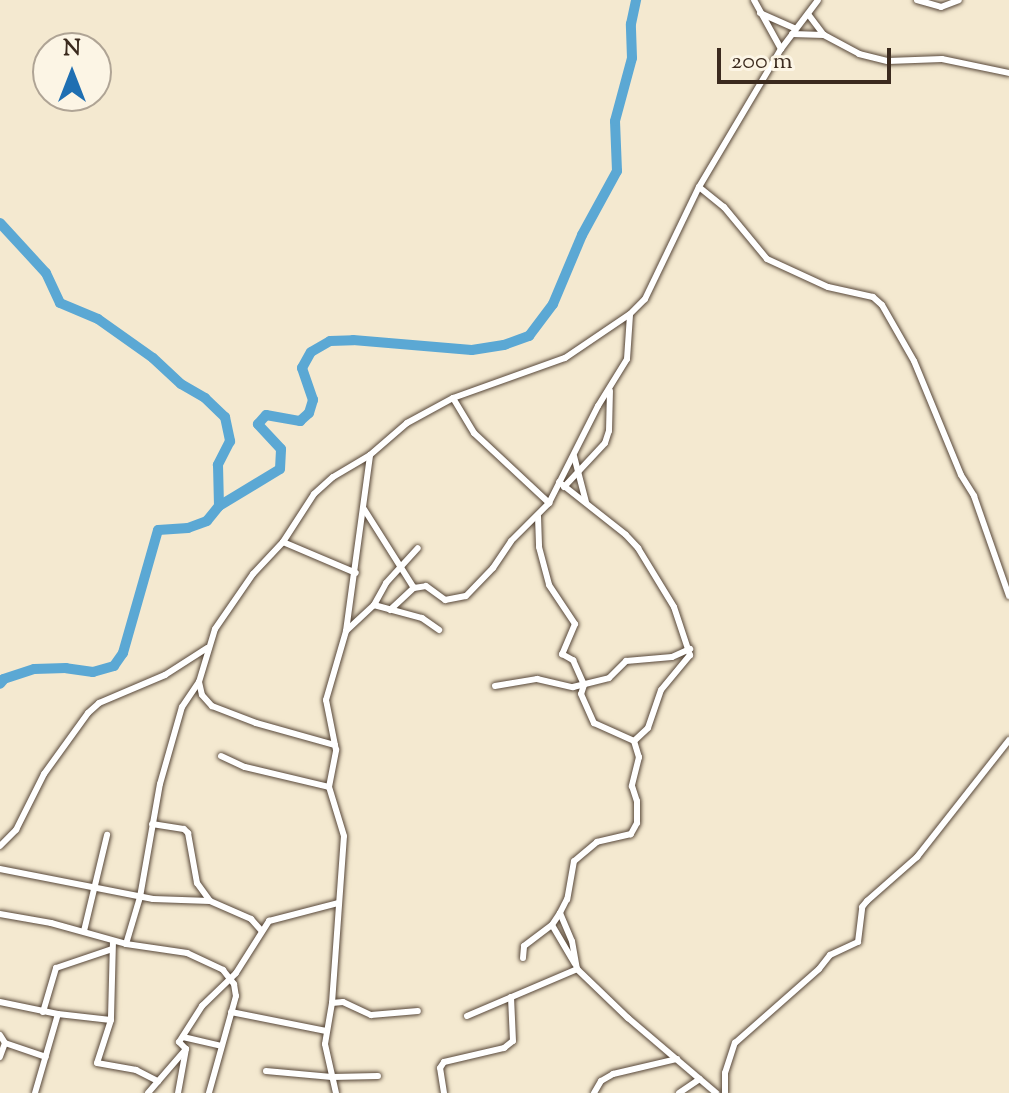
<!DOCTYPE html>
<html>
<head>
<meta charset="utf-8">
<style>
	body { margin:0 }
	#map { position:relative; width:1009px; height:1093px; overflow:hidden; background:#f4e9d0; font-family:"Sorts Mill Goudy",serif }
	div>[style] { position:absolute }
	.river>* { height:10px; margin:-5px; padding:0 5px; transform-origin:5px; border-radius:5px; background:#5ba8d4 }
	.roads { filter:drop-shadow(0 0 2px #574739) drop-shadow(0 0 2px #574739) }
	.minor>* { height:6px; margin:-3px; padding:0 3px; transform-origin:3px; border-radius:3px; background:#fff }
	span { translate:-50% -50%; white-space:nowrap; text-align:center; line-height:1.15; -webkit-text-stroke:6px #fcf5e5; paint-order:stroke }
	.north { position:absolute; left:32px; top:32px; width:80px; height:80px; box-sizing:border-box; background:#fcf5e5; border:2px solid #afa495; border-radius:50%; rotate:0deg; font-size:22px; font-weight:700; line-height:32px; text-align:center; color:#3b2a1e }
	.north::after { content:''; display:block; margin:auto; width:28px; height:36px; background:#1f6fb2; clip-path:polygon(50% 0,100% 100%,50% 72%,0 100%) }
	.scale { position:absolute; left:717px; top:48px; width:174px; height:36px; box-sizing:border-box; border:4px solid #3b2a1e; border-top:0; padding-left:10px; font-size:24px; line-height:28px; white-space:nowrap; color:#3b2a1e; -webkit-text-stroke:6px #fcf5e5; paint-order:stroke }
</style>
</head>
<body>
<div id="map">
	<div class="river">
		<i style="left:0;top:223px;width:68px;rotate:47.4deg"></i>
		<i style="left:46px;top:273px;width:33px;rotate:65deg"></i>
		<i style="left:60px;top:303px;width:41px;rotate:22.8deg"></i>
		<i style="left:98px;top:319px;width:67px;rotate:35.3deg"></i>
		<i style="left:153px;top:358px;width:38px;rotate:43deg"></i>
		<i style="left:181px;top:384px;width:28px;rotate:30deg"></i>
		<i style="left:205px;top:398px;width:28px;rotate:44deg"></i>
		<i style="left:225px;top:417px;width:25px;rotate:78deg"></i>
		<i style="left:230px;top:441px;width:27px;rotate:117deg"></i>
		<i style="left:218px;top:465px;width:41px;rotate:88.6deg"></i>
		<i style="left:219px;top:506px;width:19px;rotate:129deg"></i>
		<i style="left:207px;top:521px;width:20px;rotate:160deg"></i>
		<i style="left:188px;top:528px;width:30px;rotate:176deg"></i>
		<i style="left:158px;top:530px;width:128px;rotate:105.9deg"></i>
		<i style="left:123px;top:653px;width:16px;rotate:125deg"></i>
		<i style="left:114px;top:666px;width:22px;rotate:164deg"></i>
		<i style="left:93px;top:672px;width:27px;rotate:-172deg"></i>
		<i style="left:66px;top:668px;width:32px;rotate:178deg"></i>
		<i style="left:34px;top:669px;width:32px;rotate:162deg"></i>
		<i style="left:4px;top:679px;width:6px;rotate:129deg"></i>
		<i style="left:219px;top:506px;width:71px;rotate:-31.2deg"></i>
		<i style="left:280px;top:469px;width:20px;rotate:-87deg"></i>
		<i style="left:281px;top:449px;width:34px;rotate:-133deg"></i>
		<i style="left:258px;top:424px;width:12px;rotate:-48deg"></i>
		<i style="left:266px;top:415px;width:35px;rotate:10deg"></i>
		<i style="left:300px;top:421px;width:12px;rotate:-42deg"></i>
		<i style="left:309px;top:413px;width:14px;rotate:-73deg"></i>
		<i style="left:313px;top:400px;width:34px;rotate:-109deg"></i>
		<i style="left:302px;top:368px;width:18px;rotate:-61deg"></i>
		<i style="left:311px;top:352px;width:22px;rotate:-30deg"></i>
		<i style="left:330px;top:341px;width:23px;rotate:-2deg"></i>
		<i style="left:353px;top:340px;width:119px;rotate:4.8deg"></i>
		<i style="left:472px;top:350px;width:32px;rotate:-9deg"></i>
		<i style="left:504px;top:345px;width:27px;rotate:-20deg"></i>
		<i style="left:529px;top:336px;width:40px;rotate:-53deg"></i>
		<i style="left:553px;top:304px;width:75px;rotate:-67.2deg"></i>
		<i style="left:582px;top:235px;width:73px;rotate:-61.3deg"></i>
		<i style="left:617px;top:171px;width:50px;rotate:-92.3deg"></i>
		<i style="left:615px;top:121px;width:65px;rotate:-74.9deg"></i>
		<i style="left:632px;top:58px;width:34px;rotate:-92deg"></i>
		<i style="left:631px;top:24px;width:25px;rotate:-78deg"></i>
	</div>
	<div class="roads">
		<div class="minor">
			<i style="left:754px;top:0;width:56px;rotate:61.1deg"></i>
			<i style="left:917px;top:0;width:25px;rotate:16deg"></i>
			<i style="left:941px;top:7px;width:19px;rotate:-21deg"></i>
			<i style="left:760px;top:13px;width:39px;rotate:24deg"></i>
			<i style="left:808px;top:14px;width:26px;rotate:53deg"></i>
			<i style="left:824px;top:35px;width:40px;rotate:28deg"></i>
			<i style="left:859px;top:54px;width:30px;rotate:14deg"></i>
			<i style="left:888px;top:61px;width:54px;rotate:-2.1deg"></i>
			<i style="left:942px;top:59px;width:68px;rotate:11.8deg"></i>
			<i style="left:792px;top:34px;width:32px;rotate:2deg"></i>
			<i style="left:699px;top:187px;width:32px;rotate:39deg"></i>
			<i style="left:724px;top:207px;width:67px;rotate:50.4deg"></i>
			<i style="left:767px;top:259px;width:67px;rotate:24.7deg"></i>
			<i style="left:828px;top:287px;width:46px;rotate:12.5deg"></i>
			<i style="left:873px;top:297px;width:12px;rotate:42deg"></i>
			<i style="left:882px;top:305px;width:64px;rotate:60.3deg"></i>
			<i style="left:914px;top:361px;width:123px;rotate:67.6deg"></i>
			<i style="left:961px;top:475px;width:25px;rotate:58deg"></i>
			<i style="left:974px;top:496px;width:106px;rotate:70.7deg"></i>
			<i style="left:453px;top:398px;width:41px;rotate:59deg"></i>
			<i style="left:474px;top:433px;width:103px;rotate:43deg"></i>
			<i style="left:574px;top:456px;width:48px;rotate:75.4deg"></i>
			<i style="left:559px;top:482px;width:85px;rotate:38.3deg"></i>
			<i style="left:626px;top:535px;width:18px;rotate:47deg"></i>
			<i style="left:638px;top:548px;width:69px;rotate:58.6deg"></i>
			<i style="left:674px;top:607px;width:51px;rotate:71.6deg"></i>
			<i style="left:690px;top:655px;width:45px;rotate:129.6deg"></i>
			<i style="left:661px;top:690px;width:40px;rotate:108.9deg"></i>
			<i style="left:648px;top:728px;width:19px;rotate:137deg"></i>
			<i style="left:634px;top:741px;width:17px;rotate:73deg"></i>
			<i style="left:639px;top:757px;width:30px;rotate:104deg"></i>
			<i style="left:632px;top:786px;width:16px;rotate:72deg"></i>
			<i style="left:637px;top:801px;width:22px;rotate:90deg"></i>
			<i style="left:637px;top:823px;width:13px;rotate:119deg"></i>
			<i style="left:631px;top:834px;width:35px;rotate:167deg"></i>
			<i style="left:597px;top:842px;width:30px;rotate:140deg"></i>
			<i style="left:574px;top:861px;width:39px;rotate:100deg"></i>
			<i style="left:567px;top:899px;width:16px;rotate:117deg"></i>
			<i style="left:560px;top:913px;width:30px;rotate:67deg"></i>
			<i style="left:572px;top:941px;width:28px;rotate:80deg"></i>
			<i style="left:577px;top:969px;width:71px;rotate:43.9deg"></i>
			<i style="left:628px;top:1018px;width:116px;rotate:40.4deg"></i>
			<i style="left:564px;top:487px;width:60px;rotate:-47deg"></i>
			<i style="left:605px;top:443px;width:13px;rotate:-72deg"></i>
			<i style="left:609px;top:431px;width:40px;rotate:-88.6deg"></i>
			<i style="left:364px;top:509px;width:93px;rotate:57.7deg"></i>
			<i style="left:538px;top:516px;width:31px;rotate:88deg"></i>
			<i style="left:539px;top:547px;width:39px;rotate:75deg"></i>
			<i style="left:549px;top:585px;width:47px;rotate:56.3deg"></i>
			<i style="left:575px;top:624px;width:33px;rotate:113deg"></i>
			<i style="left:562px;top:654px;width:13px;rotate:29deg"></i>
			<i style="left:573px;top:660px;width:27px;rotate:66deg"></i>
			<i style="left:584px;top:685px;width:9px;rotate:108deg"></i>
			<i style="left:581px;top:694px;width:32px;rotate:66deg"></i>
			<i style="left:594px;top:723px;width:44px;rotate:24.2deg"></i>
			<i style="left:283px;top:542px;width:79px;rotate:23deg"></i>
			<i style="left:374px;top:605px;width:25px;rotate:-61deg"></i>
			<i style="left:386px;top:583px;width:47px;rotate:-47.6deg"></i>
			<i style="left:390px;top:610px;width:33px;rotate:-43deg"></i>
			<i style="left:414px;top:588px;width:12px;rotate:-9deg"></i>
			<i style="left:426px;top:586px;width:24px;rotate:36deg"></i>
			<i style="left:445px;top:600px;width:21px;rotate:-11deg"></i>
			<i style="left:466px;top:596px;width:39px;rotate:-46deg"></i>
			<i style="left:493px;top:568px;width:32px;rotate:-56deg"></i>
			<i style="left:511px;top:541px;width:54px;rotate:-45deg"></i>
			<i style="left:549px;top:503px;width:109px;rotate:-63.2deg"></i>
			<i style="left:598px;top:406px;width:55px;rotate:-58.3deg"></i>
			<i style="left:627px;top:359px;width:44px;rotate:-86.1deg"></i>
			<i style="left:346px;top:631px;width:38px;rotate:-43deg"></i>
			<i style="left:374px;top:605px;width:50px;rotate:15.2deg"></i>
			<i style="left:422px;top:618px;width:21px;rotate:35deg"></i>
			<i style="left:199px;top:682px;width:13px;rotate:77deg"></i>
			<i style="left:202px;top:695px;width:15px;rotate:48deg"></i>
			<i style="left:212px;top:706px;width:47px;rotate:21.1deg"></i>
			<i style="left:256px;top:723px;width:82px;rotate:15.6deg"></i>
			<i style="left:495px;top:686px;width:43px;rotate:-9.5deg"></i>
			<i style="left:537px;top:679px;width:37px;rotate:13deg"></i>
			<i style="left:573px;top:687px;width:37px;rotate:-14deg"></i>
			<i style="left:609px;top:678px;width:24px;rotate:-45deg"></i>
			<i style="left:626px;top:661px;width:46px;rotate:-5deg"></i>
			<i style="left:672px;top:657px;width:20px;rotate:-24deg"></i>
			<i style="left:221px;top:756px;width:26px;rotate:25deg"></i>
			<i style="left:245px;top:767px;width:86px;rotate:13.4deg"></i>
			<i style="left:152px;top:824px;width:32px;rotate:9deg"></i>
			<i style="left:184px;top:829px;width:6px;rotate:45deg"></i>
			<i style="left:188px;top:833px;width:51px;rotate:79.8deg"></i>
			<i style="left:197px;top:883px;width:22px;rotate:54deg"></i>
			<i style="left:210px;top:901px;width:45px;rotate:23.7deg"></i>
			<i style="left:251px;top:919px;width:15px;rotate:48deg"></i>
			<i style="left:0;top:846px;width:23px;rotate:-45deg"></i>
			<i style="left:16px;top:830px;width:63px;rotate:-63.4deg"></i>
			<i style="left:44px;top:774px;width:75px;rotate:-54.2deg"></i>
			<i style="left:88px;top:713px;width:15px;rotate:-42deg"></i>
			<i style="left:99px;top:703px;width:72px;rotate:-23deg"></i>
			<i style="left:165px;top:675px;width:50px;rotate:-32.7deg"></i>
			<i style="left:0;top:869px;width:156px;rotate:11.1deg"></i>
			<i style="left:153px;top:899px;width:57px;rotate:2deg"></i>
			<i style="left:560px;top:913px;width:14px;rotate:124deg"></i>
			<i style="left:552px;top:925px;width:45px;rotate:59.5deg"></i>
			<i style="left:0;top:914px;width:52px;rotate:10deg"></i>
			<i style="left:51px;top:923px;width:78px;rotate:15.6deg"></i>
			<i style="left:126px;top:944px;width:62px;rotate:8.4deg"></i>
			<i style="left:187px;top:953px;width:40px;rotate:25deg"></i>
			<i style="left:223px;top:970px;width:18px;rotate:52deg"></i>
			<i style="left:234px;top:984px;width:12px;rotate:81deg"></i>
			<i style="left:236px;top:996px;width:101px;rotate:105.6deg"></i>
			<i style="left:84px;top:931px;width:99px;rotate:-76.5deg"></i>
			<i style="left:113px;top:941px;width:79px;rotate:91.5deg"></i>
			<i style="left:111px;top:1020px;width:45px;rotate:108deg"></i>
			<i style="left:97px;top:1063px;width:40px;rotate:10deg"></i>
			<i style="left:136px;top:1070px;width:25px;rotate:27deg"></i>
			<i style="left:126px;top:944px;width:49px;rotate:-73.4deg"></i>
			<i style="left:140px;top:897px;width:115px;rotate:-80deg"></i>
			<i style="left:160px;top:784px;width:80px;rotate:-74.1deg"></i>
			<i style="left:182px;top:707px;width:30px;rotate:-56deg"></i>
			<i style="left:199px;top:682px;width:55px;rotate:-73.2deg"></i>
			<i style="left:215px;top:629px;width:67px;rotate:-55.4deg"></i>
			<i style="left:253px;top:574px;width:44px;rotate:-46.8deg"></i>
			<i style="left:283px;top:542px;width:57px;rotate:-57.1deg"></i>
			<i style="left:314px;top:494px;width:25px;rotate:-42deg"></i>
			<i style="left:333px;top:477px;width:43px;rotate:-30.7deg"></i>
			<i style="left:523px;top:958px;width:12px;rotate:-85deg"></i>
			<i style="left:524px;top:946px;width:35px;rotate:-37deg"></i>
			<i style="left:0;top:1002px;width:59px;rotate:11.7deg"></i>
			<i style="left:58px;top:1014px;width:53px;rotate:6.5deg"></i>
			<i style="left:332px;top:1003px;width:11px;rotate:-5deg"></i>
			<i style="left:343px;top:1002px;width:31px;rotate:25deg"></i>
			<i style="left:371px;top:1015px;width:47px;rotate:-4.9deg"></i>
			<i style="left:43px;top:1012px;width:46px;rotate:-73.5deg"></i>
			<i style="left:56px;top:968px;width:59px;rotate:-18.7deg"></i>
			<i style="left:231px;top:1012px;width:97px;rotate:11.3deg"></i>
			<i style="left:467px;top:1016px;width:120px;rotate:-23.1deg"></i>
			<i style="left:0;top:1035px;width:9px;rotate:58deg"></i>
			<i style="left:5px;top:1043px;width:15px;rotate:110deg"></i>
			<i style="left:183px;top:1037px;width:37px;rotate:13deg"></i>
			<i style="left:5px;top:1043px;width:43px;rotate:18.9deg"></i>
			<i style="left:266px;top:1071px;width:66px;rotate:5.2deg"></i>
			<i style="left:332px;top:1077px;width:46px;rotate:-1.2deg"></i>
			<i style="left:35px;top:1093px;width:82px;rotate:-73.8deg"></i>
			<i style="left:148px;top:1093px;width:58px;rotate:-49.2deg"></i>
			<i style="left:186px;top:1049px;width:10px;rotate:-135deg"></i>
			<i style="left:179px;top:1042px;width:43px;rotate:-57.4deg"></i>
			<i style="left:202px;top:1006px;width:47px;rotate:-44.1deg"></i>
			<i style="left:236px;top:973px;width:62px;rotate:-57.6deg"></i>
			<i style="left:269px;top:921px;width:71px;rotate:-14.6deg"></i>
			<i style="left:178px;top:1093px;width:45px;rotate:-79.7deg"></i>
			<i style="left:336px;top:1093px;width:50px;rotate:-102.7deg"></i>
			<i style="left:325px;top:1044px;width:42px;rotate:-80.3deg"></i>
			<i style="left:332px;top:1003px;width:167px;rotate:-85.9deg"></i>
			<i style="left:344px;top:836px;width:51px;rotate:-107deg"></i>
			<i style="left:329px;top:787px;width:38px;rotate:-79deg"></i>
			<i style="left:336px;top:750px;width:51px;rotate:-101.3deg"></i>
			<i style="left:326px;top:700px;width:72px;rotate:-73.8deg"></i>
			<i style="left:346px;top:631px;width:178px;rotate:-82.2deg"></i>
			<i style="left:370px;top:455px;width:49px;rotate:-40.9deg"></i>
			<i style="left:407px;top:423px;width:52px;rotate:-28.5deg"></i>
			<i style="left:453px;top:398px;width:119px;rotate:-19.7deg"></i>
			<i style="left:565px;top:358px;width:78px;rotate:-34.1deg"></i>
			<i style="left:630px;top:314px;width:21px;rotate:-45deg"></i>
			<i style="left:645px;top:299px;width:124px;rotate:-64.3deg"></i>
			<i style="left:699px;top:187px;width:161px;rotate:-59.3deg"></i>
			<i style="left:781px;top:49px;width:61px;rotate:-52.9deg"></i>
			<i style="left:444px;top:1093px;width:25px;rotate:-99deg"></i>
			<i style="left:440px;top:1068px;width:7px;rotate:-56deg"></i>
			<i style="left:444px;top:1062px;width:62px;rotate:-13.1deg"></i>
			<i style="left:504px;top:1048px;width:11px;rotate:-38deg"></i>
			<i style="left:513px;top:1041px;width:44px;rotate:-92.6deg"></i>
			<i style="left:594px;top:1093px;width:14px;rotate:-60deg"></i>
			<i style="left:601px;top:1081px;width:14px;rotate:-30deg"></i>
			<i style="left:613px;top:1074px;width:66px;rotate:-13.2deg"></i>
			<i style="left:679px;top:1093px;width:25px;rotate:-34deg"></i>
			<i style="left:725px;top:1093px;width:20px;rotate:-90deg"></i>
			<i style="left:725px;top:1073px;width:32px;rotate:-72deg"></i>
			<i style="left:735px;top:1043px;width:112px;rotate:-41.4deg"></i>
			<i style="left:819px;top:969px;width:18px;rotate:-52deg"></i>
			<i style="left:830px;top:955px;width:31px;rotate:-25deg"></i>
			<i style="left:858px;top:942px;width:35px;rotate:-83deg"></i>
			<i style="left:862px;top:907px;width:8px;rotate:-50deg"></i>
			<i style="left:867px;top:901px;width:67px;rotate:-41.3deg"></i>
			<i style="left:917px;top:857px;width:149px;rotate:-51.8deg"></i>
		</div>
	</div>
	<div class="north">N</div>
	<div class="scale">200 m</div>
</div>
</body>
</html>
